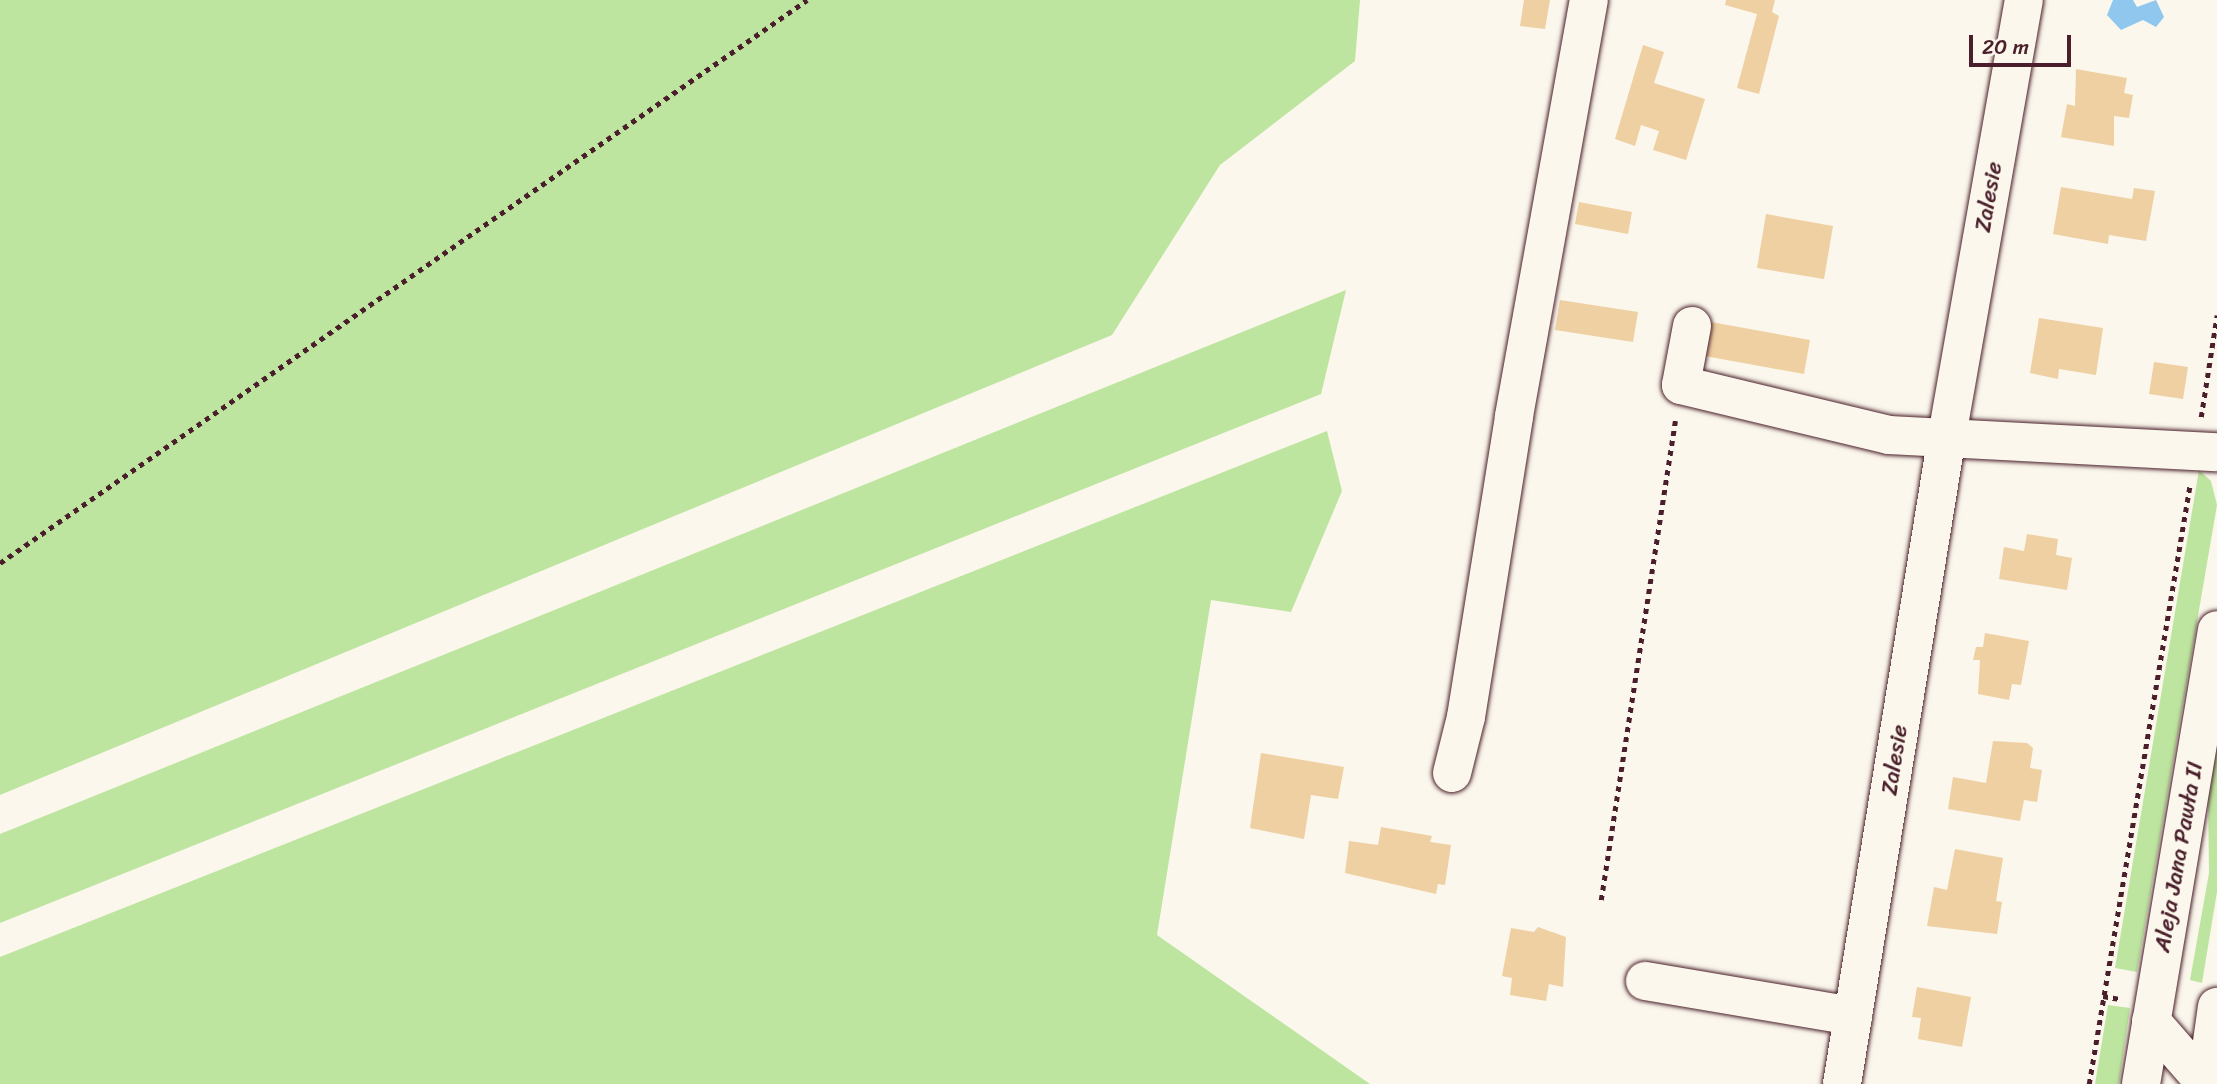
<!DOCTYPE html>
<html>
<head>
<meta charset="utf-8">
<style>
	body { margin:0 }
	#map { position:relative; width:2217px; height:1084px; overflow:hidden; background:#fbf7ec; font-family:Sriracha,sans-serif }
	div>[style] { position:absolute }
	.green>* { inset:0; background:#bee5a0 }
	.water>* { inset:0; background:#8fc7ee }
	.building>* { inset:0; background:#efd0a2 }
	.path>* { height:4.5px; margin-top:-2.25px; transform-origin:0; background:repeating-linear-gradient(90deg,#4a1f2b 0 5px,transparent 0 10px) }
	.roads { filter:drop-shadow(0 0 2px #4a1f2b) drop-shadow(0 0 2px #4a1f2b) }
	.minor>* { height:38px; margin:-19px; padding:0 19px; transform-origin:19px; border-radius:19px; background:#fbf7ec }
	span { translate:-50% -50%; white-space:nowrap; text-align:center; line-height:1.15; -webkit-text-stroke:5px #fbf7ec; paint-order:stroke }
	.street-label { font-size:23px; color:#4a1f2b }
	.scale { position:absolute; left:1969px; top:35px; width:102px; height:32px; box-sizing:border-box; border:4px solid #4a1f2b; border-top:0; padding-left:9px; font-size:21px; line-height:24px; white-space:nowrap; color:#4a1f2b; -webkit-text-stroke:5px #fbf7ec; paint-order:stroke }
</style>
</head>
<body>
<div id="map">
	<div class="green">
		<i style="clip-path:polygon(0 0,1360px 0,1355px 61px,1220px 165px,1112px 335px,0 795px)"></i>
		<i style="clip-path:polygon(1346px 290px,1321px 394px,0 923px,0 834px)"></i>
		<i style="clip-path:polygon(1327px 431px,1342px 491px,1291px 612px,1211px 600px,1157px 935px,1370px 1084px,0 1084px,0 957px)"></i>
		<i style="clip-path:polygon(2199px 470px,2211px 481px,2217px 505px,2137px 972px,2115px 968px)"></i>
		<i style="clip-path:polygon(2217px 741px,2217px 892px,2202px 983px,2190px 980px,2209px 873px,2208px 793px)"></i>
		<i style="clip-path:polygon(2108px 1005px,2130px 1008px,2119px 1084px,2095px 1084px)"></i>
	</div>
	<div class="water">
		<i style="clip-path:polygon(2113px 0,2133px 0,2137px 7px,2156px 0,2164px 17px,2156px 27px,2143px 20px,2121px 30px,2107px 15px)"></i>
	</div>
	<div class="building">
		<i style="clip-path:polygon(1524px 0,1550px 0,1545px 29px,1520px 26px)"></i>
		<i style="clip-path:polygon(1726px 0,1775px 0,1772px 12px,1779px 16px,1759px 94px,1737px 88px,1757px 14px,1725px 5px)"></i>
		<i style="clip-path:polygon(1643px 45px,1664px 52px,1654px 83px,1705px 99px,1686px 160px,1653px 150px,1659px 131px,1641px 125px,1635px 146px,1615px 139px)"></i>
		<i style="clip-path:polygon(2076px 69px,2127px 78px,2124px 93px,2133px 95px,2129px 118px,2114px 116px,2114px 146px,2061px 137px,2067px 104px,2075px 106px)"></i>
		<i style="clip-path:polygon(2061px 187px,2132px 199px,2134px 188px,2155px 191px,2146px 241px,2109px 235px,2108px 244px,2053px 234px)"></i>
		<i style="clip-path:polygon(1579px 202px,1632px 212px,1628px 234px,1575px 224px)"></i>
		<i style="clip-path:polygon(1766px 214px,1833px 226px,1824px 279px,1757px 268px)"></i>
		<i style="clip-path:polygon(1560px 300px,1638px 312px,1633px 342px,1555px 330px)"></i>
		<i style="clip-path:polygon(2039px 318px,2103px 328px,2096px 375px,2059px 369px,2058px 379px,2030px 373px)"></i>
		<i style="clip-path:polygon(1711px 322px,1810px 340px,1804px 374px,1705px 356px)"></i>
		<i style="clip-path:polygon(2154px 362px,2188px 367px,2183px 399px,2149px 394px)"></i>
		<i style="clip-path:polygon(2027px 534px,2058px 539px,2056px 555px,2072px 558px,2067px 590px,1999px 579px,2004px 547px,2024px 551px)"></i>
		<i style="clip-path:polygon(1985px 633px,2029px 641px,2021px 685px,2012px 684px,2009px 700px,1978px 694px,1980px 660px,1973px 660px,1976px 647px,1983px 647px)"></i>
		<i style="clip-path:polygon(1993px 741px,2027px 743px,2033px 748px,2030px 768px,2042px 770px,2037px 802px,2024px 800px,2020px 821px,1948px 809px,1953px 777px,1986px 783px)"></i>
		<i style="clip-path:polygon(1261px 753px,1344px 767px,1338px 799px,1311px 795px,1304px 839px,1250px 828px)"></i>
		<i style="clip-path:polygon(1381px 827px,1432px 836px,1430px 842px,1451px 845px,1445px 885px,1438px 884px,1436px 894px,1345px 873px,1349px 841px,1378px 845px)"></i>
		<i style="clip-path:polygon(1955px 849px,2003px 858px,1996px 901px,2002px 902px,1997px 934px,1927px 926px,1934px 887px,1947px 890px)"></i>
		<i style="clip-path:polygon(1538px 927px,1566px 937px,1563px 987px,1549px 984px,1546px 1001px,1510px 995px,1512px 978px,1502px 976px,1511px 928px,1534px 932px)"></i>
		<i style="clip-path:polygon(1917px 987px,1971px 997px,1962px 1047px,1918px 1039px,1921px 1018px,1912px 1017px)"></i>
	</div>
	<div class="path">
		<i style="left:2201px;top:417px;width:103px;rotate:-81.1deg"></i>
		<i style="left:0;top:563px;width:984px;rotate:-34.9deg"></i>
		<i style="left:1601px;top:900px;width:485px;rotate:-81.2deg"></i>
		<i style="left:2103px;top:996px;width:17px;rotate:10deg"></i>
		<i style="left:2089px;top:1084px;width:608px;rotate:-80.44deg"></i>
	</div>
	<div class="roads">
		<div class="minor">
			<i style="left:1692px;top:326px;width:60px;rotate:100.6deg"></i>
			<i style="left:1681px;top:385px;width:214px;rotate:13.5deg"></i>
			<i style="left:1889px;top:435px;width:328px;rotate:3deg"></i>
			<i style="left:1452px;top:773px;width:58px;rotate:-76deg"></i>
			<i style="left:1466px;top:717px;width:305px;rotate:-80.9deg"></i>
			<i style="left:1514px;top:416px;width:423px;rotate:-79.8deg"></i>
			<i style="left:1645px;top:981px;width:211px;rotate:9.6deg"></i>
			<i style="left:2151px;top:1021px;width:84px;rotate:48.9deg"></i>
			<i style="left:1842px;top:1084px;width:656px;rotate:-80.8deg"></i>
			<i style="left:1947px;top:436px;width:443px;rotate:-80deg"></i>
			<i style="left:2141px;top:1084px;width:460px;rotate:-80.5deg"></i>
			<i style="left:2206px;top:1084px;width:78px;rotate:-81.9deg"></i>
		</div>
	</div>
	<div class="street-label">
		<span style="left:1989px;top:197px;rotate:-80deg">Zalesie</span>
		<span style="left:1895px;top:760px;rotate:-81deg">Zalesie</span>
		<span style="left:2179px;top:857px;rotate:-80deg">Aleja Jana Pawła II</span>
	</div>
	<div class="scale">20 m</div>
</div>
</body>
</html>
